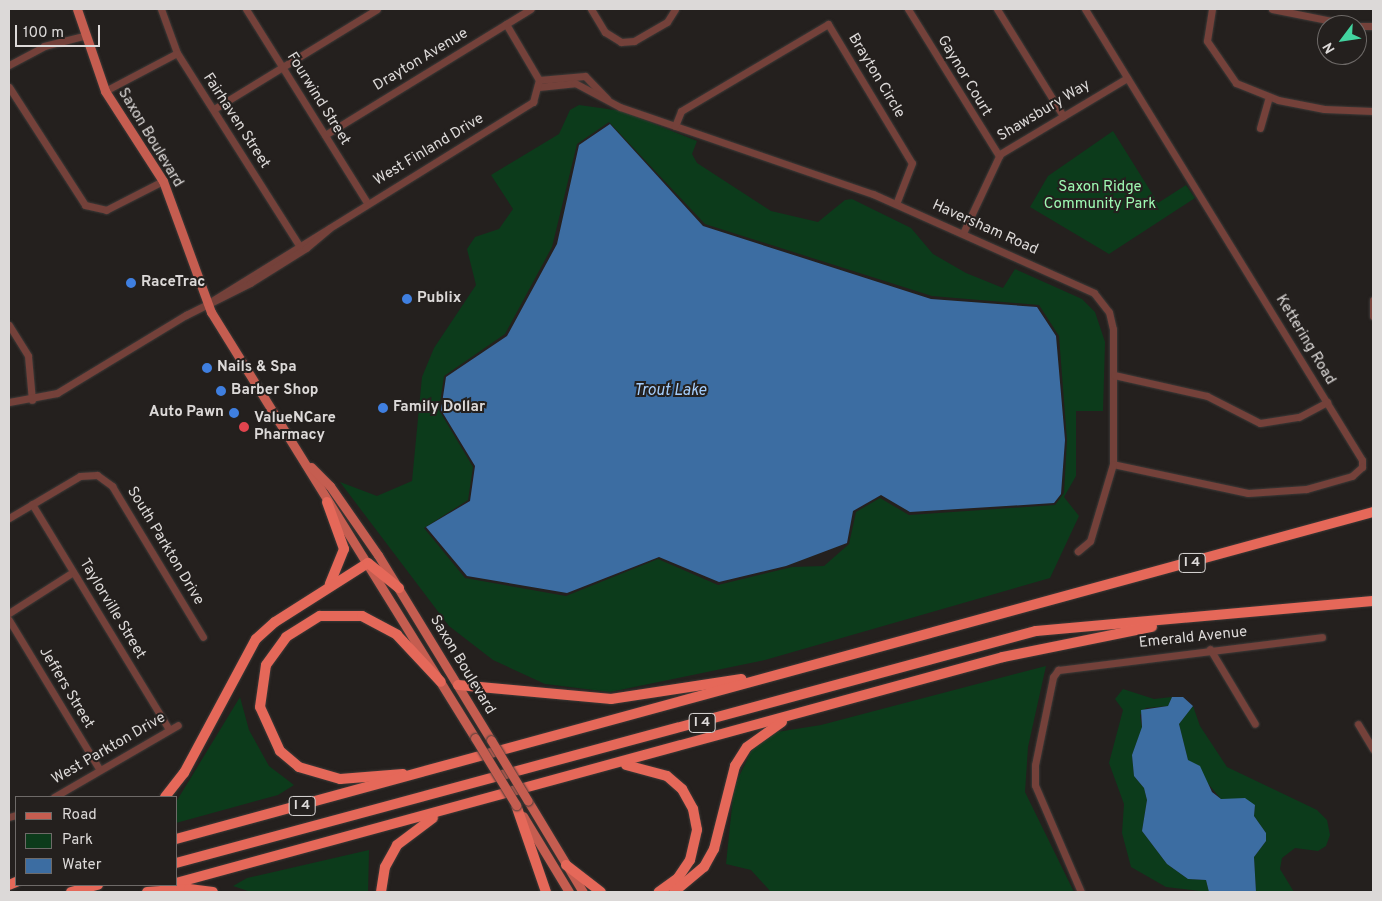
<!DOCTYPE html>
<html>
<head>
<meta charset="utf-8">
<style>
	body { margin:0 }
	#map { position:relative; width:1382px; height:901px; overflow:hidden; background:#24201e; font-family:Overpass,sans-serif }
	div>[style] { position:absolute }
	.green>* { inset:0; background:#0c3b1b }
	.water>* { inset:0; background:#3c6da2 }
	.roads { filter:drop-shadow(0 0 1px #3e3a38) drop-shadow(0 0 1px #3e3a38) }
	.minor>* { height:7px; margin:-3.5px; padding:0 3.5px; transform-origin:3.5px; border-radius:3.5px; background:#74413a }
	.major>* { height:9px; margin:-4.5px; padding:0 4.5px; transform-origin:4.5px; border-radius:4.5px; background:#c55d50 }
	.highway>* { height:10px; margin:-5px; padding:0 5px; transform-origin:5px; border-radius:5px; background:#e56859 }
	.bridges { filter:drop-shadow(0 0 1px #3e3a38) drop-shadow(0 0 1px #3e3a38) }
	.major-bridge>* { height:9px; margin:-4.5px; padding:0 4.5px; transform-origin:4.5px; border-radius:4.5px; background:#c55d50 }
	.dots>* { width:14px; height:14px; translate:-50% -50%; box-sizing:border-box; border:2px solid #24201e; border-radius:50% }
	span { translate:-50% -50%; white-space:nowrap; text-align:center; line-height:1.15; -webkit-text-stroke:4px #24201e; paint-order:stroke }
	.shield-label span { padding:1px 4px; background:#24201e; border:1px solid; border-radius:4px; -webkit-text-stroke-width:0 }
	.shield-label { font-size:14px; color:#dcd9d8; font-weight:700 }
	.street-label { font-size:15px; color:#dcd9d8 }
	.park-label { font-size:15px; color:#9ef8b2 }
	.poi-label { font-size:15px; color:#dcd9d8; font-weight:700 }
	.left { translate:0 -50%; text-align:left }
	.right { translate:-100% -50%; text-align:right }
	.water-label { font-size:16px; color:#a5cefc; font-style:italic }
	.frame { position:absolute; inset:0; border:10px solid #dcd9d8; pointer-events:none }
	.legend { position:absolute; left:15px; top:796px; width:162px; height:90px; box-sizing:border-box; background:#24201e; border:1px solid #6e6a68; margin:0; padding:6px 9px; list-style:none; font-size:15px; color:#dcd9d8 }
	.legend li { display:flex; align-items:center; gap:10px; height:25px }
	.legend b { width:25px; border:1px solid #6e6a68 }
	.north { position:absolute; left:1317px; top:15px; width:50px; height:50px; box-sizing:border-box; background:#24201e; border:1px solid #6e6a68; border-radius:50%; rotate:239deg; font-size:14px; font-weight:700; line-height:20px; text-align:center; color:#dcd9d8 }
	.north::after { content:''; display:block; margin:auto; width:18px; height:22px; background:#43d4a0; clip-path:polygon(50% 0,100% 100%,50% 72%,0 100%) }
	.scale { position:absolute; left:15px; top:25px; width:85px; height:22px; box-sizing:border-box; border:2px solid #dcd9d8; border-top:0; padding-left:6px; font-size:15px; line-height:18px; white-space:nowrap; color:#dcd9d8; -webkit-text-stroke:4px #24201e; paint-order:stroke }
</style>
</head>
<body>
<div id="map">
	<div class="green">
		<i style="clip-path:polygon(evenodd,579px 105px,622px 111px,697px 141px,692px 154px,697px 163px,771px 211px,818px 222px,845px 200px,852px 199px,911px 228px,933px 254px,966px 273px,1003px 288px,1015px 269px,1082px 299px,1095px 312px,1105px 342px,1103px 411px,1076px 411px,1076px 476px,1064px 497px,1079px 516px,1050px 578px,765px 660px,610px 692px,545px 684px,493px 660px,449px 626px,340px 482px,377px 496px,412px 481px,422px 377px,434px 348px,476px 285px,467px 249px,475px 237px,499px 229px,513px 209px,491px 175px,559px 134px,570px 110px,579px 105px,609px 122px,705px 224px,932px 296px,1039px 305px,1059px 336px,1067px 440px,1064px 493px,1055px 505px,909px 515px,880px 498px,856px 512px,849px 544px,824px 566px,792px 567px,718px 585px,658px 559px,566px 596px,465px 578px,424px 528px,468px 500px,473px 467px,439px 410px,444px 376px,505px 334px,552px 247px,577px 144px,609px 122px)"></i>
		<i style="clip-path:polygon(1113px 131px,1158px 203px,1186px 185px,1195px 198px,1109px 254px,1030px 207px,1048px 176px)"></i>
		<i style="clip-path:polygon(1046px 666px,1028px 747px,1025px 792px,1074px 892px,771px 892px,751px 870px,726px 864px,734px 787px,755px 743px,777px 732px,821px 725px)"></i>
		<i style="clip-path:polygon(1123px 689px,1154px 699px,1172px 697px,1168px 706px,1146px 708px,1140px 715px,1142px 728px,1132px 755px,1134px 776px,1144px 788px,1147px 800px,1142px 831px,1167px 864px,1188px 879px,1206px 880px,1209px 892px,1166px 887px,1131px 867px,1122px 833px,1124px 804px,1109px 763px,1123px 710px,1115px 699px)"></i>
		<i style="clip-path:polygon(240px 697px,249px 730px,269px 766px,294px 785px,278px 795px,176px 823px,176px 802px)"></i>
		<i style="clip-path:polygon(1193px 706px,1200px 726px,1227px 767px,1317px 810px,1327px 820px,1330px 835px,1326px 846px,1318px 851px,1295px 848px,1282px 858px,1280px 869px,1294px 892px,1256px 892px,1254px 857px,1266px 841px,1266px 833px,1254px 816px,1255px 805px,1221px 799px,1188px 760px,1179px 724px)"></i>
		<i style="clip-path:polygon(369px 850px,368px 892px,251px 892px,233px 886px,247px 878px)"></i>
	</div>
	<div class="water">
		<i style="clip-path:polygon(610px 124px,703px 226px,931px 299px,1037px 307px,1056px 336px,1065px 440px,1061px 494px,1054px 503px,910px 512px,881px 495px,853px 511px,847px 543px,786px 566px,719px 582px,659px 557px,567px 593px,467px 576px,426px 527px,470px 501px,475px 466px,441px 410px,446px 377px,507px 336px,557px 244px,579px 145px)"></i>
		<i style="clip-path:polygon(1172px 697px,1183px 697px,1193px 706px,1179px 724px,1188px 760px,1200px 766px,1212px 792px,1221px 799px,1245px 798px,1255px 805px,1254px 816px,1266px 833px,1266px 841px,1254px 857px,1256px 892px,1209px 892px,1206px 880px,1188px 879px,1167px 864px,1142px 831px,1147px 800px,1144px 788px,1134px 776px,1132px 755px,1142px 727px,1141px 710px,1168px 706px)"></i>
	</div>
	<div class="roads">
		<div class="minor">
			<i style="left:161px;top:9px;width:47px;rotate:70deg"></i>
			<i style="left:177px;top:53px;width:226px;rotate:57.6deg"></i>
			<i style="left:246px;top:9px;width:229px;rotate:58deg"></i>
			<i style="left:591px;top:9px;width:27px;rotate:59deg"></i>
			<i style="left:605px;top:32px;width:19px;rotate:32deg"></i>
			<i style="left:621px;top:42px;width:13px;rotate:-4deg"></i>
			<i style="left:634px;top:41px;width:38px;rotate:-30deg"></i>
			<i style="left:667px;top:22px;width:15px;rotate:-58deg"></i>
			<i style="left:908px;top:9px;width:173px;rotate:58.2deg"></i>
			<i style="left:997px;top:9px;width:126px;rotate:58.3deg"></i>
			<i style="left:1085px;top:9px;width:529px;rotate:58.44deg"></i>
			<i style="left:1362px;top:460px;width:7px;rotate:90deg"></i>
			<i style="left:1362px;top:467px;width:13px;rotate:138deg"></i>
			<i style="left:1352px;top:476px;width:48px;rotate:164.2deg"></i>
			<i style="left:1306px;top:489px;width:58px;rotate:176.1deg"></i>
			<i style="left:1248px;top:493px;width:138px;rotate:-167.9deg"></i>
			<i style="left:1212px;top:9px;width:32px;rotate:99deg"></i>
			<i style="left:1207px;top:41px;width:51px;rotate:55.4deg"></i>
			<i style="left:1236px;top:83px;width:45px;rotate:22deg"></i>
			<i style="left:1278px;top:100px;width:47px;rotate:11.1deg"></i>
			<i style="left:1324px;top:109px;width:49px;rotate:2.3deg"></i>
			<i style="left:1272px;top:9px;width:82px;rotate:11.3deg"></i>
			<i style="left:1357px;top:26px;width:16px"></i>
			<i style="left:9px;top:65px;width:40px;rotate:-28deg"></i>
			<i style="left:44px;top:46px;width:40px;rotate:-14.4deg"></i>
			<i style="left:539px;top:80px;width:46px;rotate:-5deg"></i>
			<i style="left:585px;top:76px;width:32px;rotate:46deg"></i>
			<i style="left:9px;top:87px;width:140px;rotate:57.2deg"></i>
			<i style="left:85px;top:205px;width:22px;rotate:13deg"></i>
			<i style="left:106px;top:210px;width:64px;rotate:-27deg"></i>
			<i style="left:539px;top:87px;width:36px;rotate:-6deg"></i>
			<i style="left:575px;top:83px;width:51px;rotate:28.1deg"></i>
			<i style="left:620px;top:107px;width:268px;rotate:19deg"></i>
			<i style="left:873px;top:194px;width:242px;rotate:24.1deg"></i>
			<i style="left:1094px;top:293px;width:24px;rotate:52deg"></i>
			<i style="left:1109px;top:312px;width:17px;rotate:77deg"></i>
			<i style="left:1113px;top:329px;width:135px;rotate:90deg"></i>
			<i style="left:1113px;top:464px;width:80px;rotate:106.6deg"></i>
			<i style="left:1090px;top:541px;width:16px;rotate:140deg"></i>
			<i style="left:105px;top:91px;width:81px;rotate:-27.8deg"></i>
			<i style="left:214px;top:109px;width:191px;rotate:-31.5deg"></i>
			<i style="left:675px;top:126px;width:16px;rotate:-68deg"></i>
			<i style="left:681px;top:111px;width:171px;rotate:-30.6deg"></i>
			<i style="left:828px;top:24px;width:162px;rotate:58.9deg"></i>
			<i style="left:912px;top:163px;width:44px;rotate:111.3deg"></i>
			<i style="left:1260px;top:128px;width:32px;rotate:-74deg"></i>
			<i style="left:325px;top:135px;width:241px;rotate:-31.5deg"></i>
			<i style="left:963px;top:233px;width:87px;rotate:-64.9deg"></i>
			<i style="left:1000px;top:154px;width:148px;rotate:-30.9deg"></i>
			<i style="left:1373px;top:300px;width:16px;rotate:90deg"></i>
			<i style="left:207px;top:304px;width:384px;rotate:-31.8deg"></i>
			<i style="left:533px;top:102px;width:23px;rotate:-75deg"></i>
			<i style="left:539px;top:80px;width:65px;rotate:-120.5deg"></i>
			<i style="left:9px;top:325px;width:36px;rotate:58deg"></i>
			<i style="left:28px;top:356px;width:44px;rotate:84.8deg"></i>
			<i style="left:1114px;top:375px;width:95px;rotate:12.7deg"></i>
			<i style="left:1207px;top:396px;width:59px;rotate:27deg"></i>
			<i style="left:1260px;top:423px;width:39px;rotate:-9deg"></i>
			<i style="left:1299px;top:417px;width:32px;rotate:-28deg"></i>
			<i style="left:9px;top:402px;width:49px;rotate:-10.6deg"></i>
			<i style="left:57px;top:393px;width:151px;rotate:-31.2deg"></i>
			<i style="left:186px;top:315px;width:72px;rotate:-26.6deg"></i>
			<i style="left:250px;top:283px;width:66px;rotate:-32deg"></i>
			<i style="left:306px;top:248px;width:31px;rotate:-40deg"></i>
			<i style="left:32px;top:504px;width:263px;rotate:58.7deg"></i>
			<i style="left:9px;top:518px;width:82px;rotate:-30.6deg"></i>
			<i style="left:80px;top:476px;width:17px;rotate:-3deg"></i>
			<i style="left:97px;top:475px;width:19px;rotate:36deg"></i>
			<i style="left:112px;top:486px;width:176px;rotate:58.9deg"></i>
			<i style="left:9px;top:613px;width:76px;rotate:-32.6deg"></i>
			<i style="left:9px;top:620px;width:175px;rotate:58.8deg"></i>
			<i style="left:1210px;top:649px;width:87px;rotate:59deg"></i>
			<i style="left:1358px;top:724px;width:29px;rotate:59deg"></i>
			<i style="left:54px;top:797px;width:143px;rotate:-30.1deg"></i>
			<i style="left:9px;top:817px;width:7px;rotate:-16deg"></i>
			<i style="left:1081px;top:892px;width:116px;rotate:-113.3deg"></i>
			<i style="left:1035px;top:785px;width:20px;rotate:-90deg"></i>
			<i style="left:1035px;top:765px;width:90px;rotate:-78.4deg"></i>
			<i style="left:1053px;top:677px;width:9px;rotate:-54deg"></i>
			<i style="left:1058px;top:670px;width:266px;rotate:-7.1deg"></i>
		</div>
		<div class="major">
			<i style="left:77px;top:9px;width:87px;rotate:71.1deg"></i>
			<i style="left:105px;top:91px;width:107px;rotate:57.2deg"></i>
			<i style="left:163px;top:181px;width:140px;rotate:69.9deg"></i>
			<i style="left:211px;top:312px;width:501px;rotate:58.21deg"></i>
			<i style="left:311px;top:467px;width:27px;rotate:45deg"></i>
			<i style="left:330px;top:486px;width:84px;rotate:55.2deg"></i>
			<i style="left:378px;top:555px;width:217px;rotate:58.6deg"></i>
			<i style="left:528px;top:801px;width:106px;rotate:58.9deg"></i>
			<i style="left:523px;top:816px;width:89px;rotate:58.8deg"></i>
		</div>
		<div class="highway">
			<i style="left:327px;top:502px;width:50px;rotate:70.1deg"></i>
			<i style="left:344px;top:549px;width:38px;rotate:112deg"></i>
			<i style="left:458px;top:685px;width:154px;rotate:5.2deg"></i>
			<i style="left:611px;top:699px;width:132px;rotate:-8.7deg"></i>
			<i style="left:626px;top:765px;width:42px;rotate:15deg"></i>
			<i style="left:667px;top:776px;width:20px;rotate:41deg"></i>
			<i style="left:682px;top:789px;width:23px;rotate:61deg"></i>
			<i style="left:693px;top:809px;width:21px;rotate:79deg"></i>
			<i style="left:697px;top:830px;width:31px;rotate:103deg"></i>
			<i style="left:690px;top:860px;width:22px;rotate:124deg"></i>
			<i style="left:678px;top:878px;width:24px;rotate:144deg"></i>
			<i style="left:403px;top:774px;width:63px;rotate:175.5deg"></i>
			<i style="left:340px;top:779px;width:43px;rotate:-163.7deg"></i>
			<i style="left:299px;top:767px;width:25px;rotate:-140deg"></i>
			<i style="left:280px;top:751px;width:48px;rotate:-114.4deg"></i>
			<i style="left:260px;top:707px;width:42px;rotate:-81.9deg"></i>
			<i style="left:266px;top:665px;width:34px;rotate:-54deg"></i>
			<i style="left:286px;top:637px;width:40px;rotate:-32deg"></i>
			<i style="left:320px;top:616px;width:42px"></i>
			<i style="left:362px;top:616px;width:40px;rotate:28deg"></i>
			<i style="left:397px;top:635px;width:64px;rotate:46.9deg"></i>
			<i style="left:165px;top:797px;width:31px;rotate:-52deg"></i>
			<i style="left:184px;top:773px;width:152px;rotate:-61.8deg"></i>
			<i style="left:256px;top:639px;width:25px;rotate:-42deg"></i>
			<i style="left:275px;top:622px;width:110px;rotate:-32.4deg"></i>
			<i style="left:368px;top:563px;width:40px;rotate:39deg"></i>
			<i style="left:516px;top:805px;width:92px;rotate:71deg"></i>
			<i style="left:176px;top:839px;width:1241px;rotate:-15.28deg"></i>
			<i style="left:176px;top:863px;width:891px;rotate:-15.1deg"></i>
			<i style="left:1036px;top:631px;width:338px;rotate:-5.1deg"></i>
			<i style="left:566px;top:865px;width:44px;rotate:37.6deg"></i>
			<i style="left:176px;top:883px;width:857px;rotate:-15.28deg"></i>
			<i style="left:1003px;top:657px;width:152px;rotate:-11.4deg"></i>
			<i style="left:9px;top:885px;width:8px;rotate:-23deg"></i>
			<i style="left:71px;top:892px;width:28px;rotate:-15deg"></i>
			<i style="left:147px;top:892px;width:42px;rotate:-4.1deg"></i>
			<i style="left:189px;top:889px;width:24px;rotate:7deg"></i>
			<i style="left:381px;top:892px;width:25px;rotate:-81deg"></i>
			<i style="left:385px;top:867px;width:25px;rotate:-61deg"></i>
			<i style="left:397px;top:845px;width:45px;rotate:-36.9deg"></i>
			<i style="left:674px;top:892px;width:39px;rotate:-40deg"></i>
			<i style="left:704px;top:867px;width:21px;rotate:-61deg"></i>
			<i style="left:714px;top:849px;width:86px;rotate:-75.8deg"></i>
			<i style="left:735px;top:766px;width:22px;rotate:-58deg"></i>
			<i style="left:747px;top:747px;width:43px;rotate:-35.5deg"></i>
		</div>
	</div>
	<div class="bridges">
		<div class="major-bridge">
			<i style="left:475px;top:738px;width:79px;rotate:58.5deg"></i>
			<i style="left:491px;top:740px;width:71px;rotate:58.8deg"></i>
		</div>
	</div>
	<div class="dots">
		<i style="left:131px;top:283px;background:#3f7fe0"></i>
		<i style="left:407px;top:299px;background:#3f7fe0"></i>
		<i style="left:207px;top:368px;background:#3f7fe0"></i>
		<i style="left:221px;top:391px;background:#3f7fe0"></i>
		<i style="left:383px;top:408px;background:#3f7fe0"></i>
		<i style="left:234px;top:413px;background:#3f7fe0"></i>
		<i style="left:244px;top:427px;background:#e0444e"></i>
	</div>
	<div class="shield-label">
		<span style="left:1192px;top:563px">I 4</span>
		<span style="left:702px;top:723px">I 4</span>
		<span style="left:302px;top:806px">I 4</span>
	</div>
	<div class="street-label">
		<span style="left:421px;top:60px;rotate:-31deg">Drayton Avenue</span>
		<span style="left:876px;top:76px;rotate:59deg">Brayton Circle</span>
		<span style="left:964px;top:76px;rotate:59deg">Gaynor Court</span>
		<span style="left:318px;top:99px;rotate:58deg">Fourwind Street</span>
		<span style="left:1044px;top:111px;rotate:-31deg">Shawsbury Way</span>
		<span style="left:236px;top:121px;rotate:57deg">Fairhaven Street</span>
		<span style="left:150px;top:138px;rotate:59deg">Saxon Boulevard</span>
		<span style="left:429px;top:150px;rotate:-31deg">West Finland Drive</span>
		<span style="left:985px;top:228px;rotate:24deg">Haversham Road</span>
		<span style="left:1305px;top:340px;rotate:59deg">Kettering Road</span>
		<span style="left:165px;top:546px;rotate:59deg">South Parkton Drive</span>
		<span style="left:112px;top:609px;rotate:59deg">Taylorville Street</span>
		<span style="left:1193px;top:638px;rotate:-6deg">Emerald Avenue</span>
		<span style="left:462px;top:665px;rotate:59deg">Saxon Boulevard</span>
		<span style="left:66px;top:688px;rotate:59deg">Jeffers Street</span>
		<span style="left:109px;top:749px;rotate:-30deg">West Parkton Drive</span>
	</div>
	<div class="park-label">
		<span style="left:1100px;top:196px">Saxon Ridge<br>Community Park</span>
	</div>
	<div class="poi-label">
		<span class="left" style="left:141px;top:283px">RaceTrac</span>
		<span class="left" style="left:417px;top:299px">Publix</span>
		<span class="left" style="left:217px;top:368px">Nails &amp; Spa</span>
		<span class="left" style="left:231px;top:391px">Barber Shop</span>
		<span class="left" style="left:393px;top:408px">Family Dollar</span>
		<span class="right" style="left:224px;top:413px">Auto Pawn</span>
		<span class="left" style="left:254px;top:427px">ValueNCare<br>Pharmacy</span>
	</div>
	<div class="water-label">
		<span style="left:670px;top:391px">Trout Lake</span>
	</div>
	<div class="frame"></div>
	<ul class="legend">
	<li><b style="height:6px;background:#c55d50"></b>Road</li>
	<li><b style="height:14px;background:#0c3b1b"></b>Park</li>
	<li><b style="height:14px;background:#3c6da2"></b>Water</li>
	</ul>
	<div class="north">N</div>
	<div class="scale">100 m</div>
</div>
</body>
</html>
